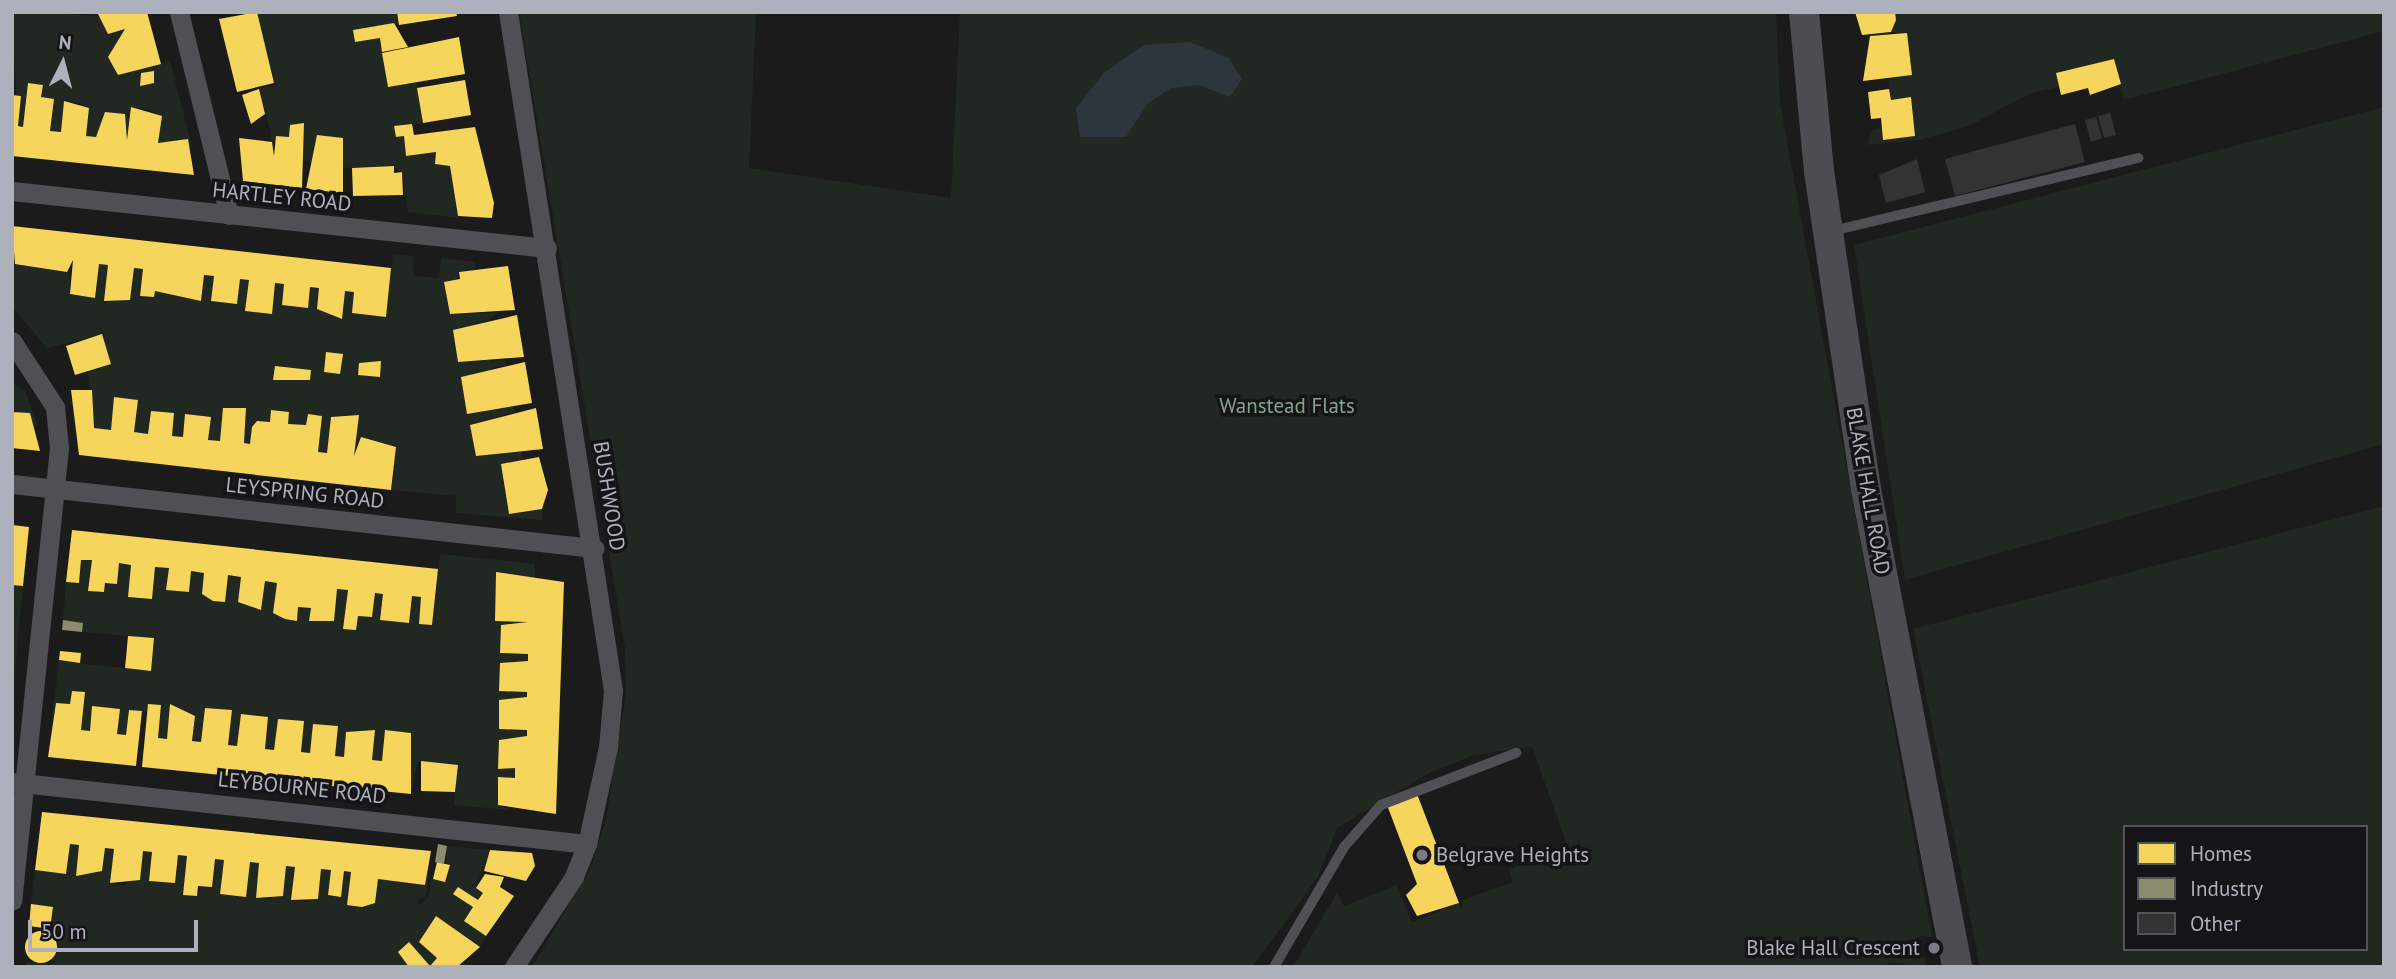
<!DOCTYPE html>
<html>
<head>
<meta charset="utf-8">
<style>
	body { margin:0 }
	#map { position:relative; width:2396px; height:979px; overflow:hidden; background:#1b1b1b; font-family:"PT Sans",sans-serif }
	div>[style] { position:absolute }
	.green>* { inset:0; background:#212822 }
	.water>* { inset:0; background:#2e363d }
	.homes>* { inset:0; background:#f6d55c }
	.round { border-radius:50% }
	.industry>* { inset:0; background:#8c8c6e }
	.building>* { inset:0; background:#333 }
	.lane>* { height:10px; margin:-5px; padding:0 5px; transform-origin:5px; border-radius:5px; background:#4f5054 }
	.street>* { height:19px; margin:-9.5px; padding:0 9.5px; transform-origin:9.5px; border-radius:9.5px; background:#4f5054 }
	.primary>* { height:30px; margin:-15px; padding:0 15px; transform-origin:15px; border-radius:15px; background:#4c4d50 }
	.dots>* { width:19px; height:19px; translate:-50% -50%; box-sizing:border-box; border:4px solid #151518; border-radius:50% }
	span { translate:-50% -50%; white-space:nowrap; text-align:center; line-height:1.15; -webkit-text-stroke:7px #151518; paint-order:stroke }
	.street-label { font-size:21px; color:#adb1bb }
	.park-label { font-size:21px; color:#85a588 }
	.poi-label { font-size:21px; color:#adb1bb }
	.left { translate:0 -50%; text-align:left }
	.right { translate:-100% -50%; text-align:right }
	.frame { position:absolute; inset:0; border:14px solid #adb1bb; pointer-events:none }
	.legend { position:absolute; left:2123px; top:825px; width:245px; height:126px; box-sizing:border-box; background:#151518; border:2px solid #525359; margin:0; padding:9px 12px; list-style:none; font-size:21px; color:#adb1bb }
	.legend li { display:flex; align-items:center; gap:14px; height:35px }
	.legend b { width:35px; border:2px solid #525359 }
	.north { position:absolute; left:28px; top:28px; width:70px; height:70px; -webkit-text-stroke:5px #151518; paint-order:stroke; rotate:6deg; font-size:19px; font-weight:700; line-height:28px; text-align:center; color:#adb1bb }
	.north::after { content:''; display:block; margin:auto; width:24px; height:32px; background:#adb1bb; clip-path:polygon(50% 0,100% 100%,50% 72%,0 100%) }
	.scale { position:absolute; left:28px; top:920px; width:170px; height:32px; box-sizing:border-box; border:4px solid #adb1bb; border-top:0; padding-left:9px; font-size:21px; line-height:24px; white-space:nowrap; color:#adb1bb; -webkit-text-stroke:5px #151518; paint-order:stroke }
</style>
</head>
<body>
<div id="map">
	<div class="green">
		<i style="clip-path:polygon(12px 12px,103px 16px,108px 33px,125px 29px,108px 58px,119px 75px,170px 61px,192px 147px,176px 138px,174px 145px,158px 143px,161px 116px,148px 109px,131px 107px,127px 140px,125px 114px,105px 112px,96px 137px,86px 136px,89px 108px,77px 102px,64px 101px,61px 132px,50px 131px,54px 99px,41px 97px,42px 85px,28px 83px,23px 127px,18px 126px)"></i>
		<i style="clip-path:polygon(257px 12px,397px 12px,399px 23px,353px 30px,354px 42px,380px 38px,388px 87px,416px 82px,423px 123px,395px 126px,396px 137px,404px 136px,406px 156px,436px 152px,435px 164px,450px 166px,458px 218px,408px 212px,402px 173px,393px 166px,346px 168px,340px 164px,343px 138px,314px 161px,300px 160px,304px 123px,291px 125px,289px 137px,276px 136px,270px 156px,271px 133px,259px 89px,275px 85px)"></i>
		<i style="clip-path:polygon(519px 12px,756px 12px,749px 168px,951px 198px,960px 12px,1776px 12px,1780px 103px,1932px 937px,1920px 936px,1926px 967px,1892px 962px,1881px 967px,1293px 967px,1337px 893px,1344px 906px,1396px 885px,1412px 922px,1459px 903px,1462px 910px,1463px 900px,1513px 882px,1508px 869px,1569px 850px,1532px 747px,1474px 755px,1431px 772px,1337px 828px,1318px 877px,1252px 967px,532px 967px,590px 869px,606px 819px,626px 695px,625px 648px)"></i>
		<i style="clip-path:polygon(1895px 12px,2384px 12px,2384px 31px,2124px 100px,2114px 59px,2056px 73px,2059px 87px,2031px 93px,1969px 126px,1919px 140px,1868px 145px,1872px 130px,1882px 128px,1884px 140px,1915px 136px,1911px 98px,1891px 100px,1888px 78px,1912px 75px,1907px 33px,1891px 32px)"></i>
		<i style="clip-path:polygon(2384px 107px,2384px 444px,1905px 580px,1854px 245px)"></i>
		<i style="clip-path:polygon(393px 254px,414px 256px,413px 276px,439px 278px,441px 258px,475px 262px,475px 269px,459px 272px,450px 314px,497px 313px,484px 325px,490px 362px,505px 360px,506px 366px,491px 368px,468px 414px,513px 406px,515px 412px,470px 425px,476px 455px,522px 452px,523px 460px,501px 464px,508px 514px,542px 509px,542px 520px,456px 513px,456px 496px,391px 490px,396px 447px,361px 437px,354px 456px,358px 415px,331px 417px,327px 453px,318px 452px,322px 416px,308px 414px,306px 425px,288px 424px,288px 412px,272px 410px,270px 422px,257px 421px,250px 444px,244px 443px,245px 408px,223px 408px,220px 441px,208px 440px,210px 417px,197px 415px,185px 415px,183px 437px,172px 436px,174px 414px,151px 411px,148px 434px,134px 432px,138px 400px,126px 398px,114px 398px,111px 430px,94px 428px,88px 372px,111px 363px,102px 335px,47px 348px,12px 307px,12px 259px,67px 272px,69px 260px,70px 294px,83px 296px,95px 297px,99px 264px,108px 265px,104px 302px,130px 300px,134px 268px,143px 269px,140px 296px,154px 297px,155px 291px,201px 301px,204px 275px,214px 276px,211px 301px,237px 304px,240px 279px,249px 280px,246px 311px,271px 314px,275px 283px,284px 284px,282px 305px,307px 308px,310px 287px,319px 288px,317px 309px,341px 319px,345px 291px,354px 292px,353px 313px,386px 317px)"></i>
		<i style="clip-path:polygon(12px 383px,25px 391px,38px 426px,29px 425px,30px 413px,12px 412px)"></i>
		<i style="clip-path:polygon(evenodd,2384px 506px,2384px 967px,1980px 967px,1913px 629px,2384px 506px,2125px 827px,2366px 827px,2366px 949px,2125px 949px,2125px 827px)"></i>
		<i style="clip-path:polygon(440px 554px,535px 564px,535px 580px,496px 573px,495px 621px,528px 622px,501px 625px,501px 653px,528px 654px,528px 664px,500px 663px,500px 691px,527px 692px,527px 701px,499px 701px,499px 729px,527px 730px,527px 740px,499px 740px,498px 769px,515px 768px,515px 778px,498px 777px,498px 805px,510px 810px,454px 805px,458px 765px,418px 761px,411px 793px,411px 733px,385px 730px,382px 761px,372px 760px,375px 730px,346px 733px,344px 757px,335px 756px,337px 727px,313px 724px,310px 753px,301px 752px,303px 722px,278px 719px,274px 750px,265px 749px,268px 717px,241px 714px,237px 746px,228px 745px,232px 710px,219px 709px,205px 708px,201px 742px,192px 741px,195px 717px,171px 704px,167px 739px,158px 738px,161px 705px,149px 704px,147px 712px,129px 710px,126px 735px,117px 734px,119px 709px,93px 707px,90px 731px,81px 730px,84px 692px,72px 691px,70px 704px,56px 703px,51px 727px,59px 661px,150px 671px,154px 638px,82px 632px,82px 623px,63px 620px,66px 582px,79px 583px,81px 560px,92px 560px,88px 591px,103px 592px,119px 563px,131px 565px,128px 597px,152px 599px,155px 567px,169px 568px,167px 590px,189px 592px,191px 571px,204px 573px,202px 594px,214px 596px,228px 575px,241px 577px,238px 602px,261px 610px,265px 581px,277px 583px,273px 613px,285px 619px,297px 620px,298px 607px,311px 608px,310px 621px,333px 621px,337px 589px,348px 590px,343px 628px,356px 630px,358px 616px,372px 617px,375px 593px,383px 594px,380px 620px,409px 623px,412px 596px,421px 597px,419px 623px,432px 625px)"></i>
		<i style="clip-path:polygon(12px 585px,23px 586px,12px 702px)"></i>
		<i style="clip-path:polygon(70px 844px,79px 845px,76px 876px,102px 871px,105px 848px,114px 849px,110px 883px,125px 885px,143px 851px,152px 852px,149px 881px,175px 883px,178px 855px,187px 856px,184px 895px,196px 896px,215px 859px,224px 860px,220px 894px,246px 897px,250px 862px,259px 863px,256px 897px,271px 899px,286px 866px,295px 867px,292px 900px,306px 902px,318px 899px,321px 869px,331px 870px,328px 895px,341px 897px,344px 871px,351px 872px,347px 905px,375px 903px,378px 879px,425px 885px,431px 851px,426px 895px,417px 902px,420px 905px,429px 897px,431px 879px,446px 881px,447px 846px,490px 850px,476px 887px,483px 893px,478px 900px,458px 887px,454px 893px,473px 907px,465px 921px,486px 936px,480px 947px,436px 916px,420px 942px,437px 958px,430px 966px,409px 942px,399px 952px,409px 967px,25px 967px,26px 962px,52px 964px,56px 932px,65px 932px,50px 929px,53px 907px,31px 904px,35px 870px,66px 874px)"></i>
	</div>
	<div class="water">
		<i style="clip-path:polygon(1190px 42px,1229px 58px,1242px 79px,1230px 97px,1200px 85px,1171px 88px,1148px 103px,1126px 137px,1080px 137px,1076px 108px,1104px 73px,1144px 45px)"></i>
	</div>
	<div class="homes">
		<i style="clip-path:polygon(97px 12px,147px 12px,161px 64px,118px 75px,108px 57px,125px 29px,108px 34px)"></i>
		<i style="clip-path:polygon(257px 12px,274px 83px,237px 92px,219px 19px)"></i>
		<i style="clip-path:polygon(397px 12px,456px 12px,457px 16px,399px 25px)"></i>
		<i style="clip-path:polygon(1855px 12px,1895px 12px,1896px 20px,1891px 32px,1862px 35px)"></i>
		<i style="clip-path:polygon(394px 23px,408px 47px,382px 52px,380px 38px,355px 42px,353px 30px)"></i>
		<i style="clip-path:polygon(1907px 33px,1912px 75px,1863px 81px,1870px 36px)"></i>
		<i style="clip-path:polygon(459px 37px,465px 74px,388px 87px,382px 53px)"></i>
		<i style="clip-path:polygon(2114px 59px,2121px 84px,2090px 95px,2088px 88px,2061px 95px,2056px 73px)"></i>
		<i style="clip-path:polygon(154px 71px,154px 83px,140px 86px,141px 73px)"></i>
		<i style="clip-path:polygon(465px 80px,471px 115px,423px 123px,417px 88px)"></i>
		<i style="clip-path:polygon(28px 83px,43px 85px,41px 97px,54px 99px,50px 131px,61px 132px,64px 101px,89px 108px,86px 136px,96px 137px,105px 112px,125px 114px,127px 140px,131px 107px,162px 116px,158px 143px,188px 139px,194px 175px,12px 156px,12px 95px,21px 96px,18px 126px,23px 127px)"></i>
		<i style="clip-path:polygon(259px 89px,265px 114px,251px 124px,242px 95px)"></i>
		<i style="clip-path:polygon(1889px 89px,1891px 100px,1911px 97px,1915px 136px,1883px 140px,1881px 118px,1871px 119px,1868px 92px)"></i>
		<i style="clip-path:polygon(304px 123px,302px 188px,243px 181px,239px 138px,272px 142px,274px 156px,276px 136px,289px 137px,290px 125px)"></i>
		<i style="clip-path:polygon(412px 124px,414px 135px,475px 127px,494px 203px,492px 218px,458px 216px,450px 166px,435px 164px,436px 152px,406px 156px,404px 136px,396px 137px,394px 126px)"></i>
		<i style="clip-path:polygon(317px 135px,343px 138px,343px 193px,306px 189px)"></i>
		<i style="clip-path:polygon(394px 166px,394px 173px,402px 172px,403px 195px,353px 196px,352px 168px)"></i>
		<i style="clip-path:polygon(12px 226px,391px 268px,386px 317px,352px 313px,354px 292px,345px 291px,342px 319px,317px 309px,319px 288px,310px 287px,308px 308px,282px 305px,284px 284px,275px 283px,272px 314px,245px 311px,249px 280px,240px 279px,237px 304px,211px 301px,214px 276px,204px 275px,201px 301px,155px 291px,154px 297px,140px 296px,143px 269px,134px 268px,130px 300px,104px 301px,108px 265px,99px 264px,95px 298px,70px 294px,73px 260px,67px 272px,15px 264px)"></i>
		<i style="clip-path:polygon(508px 266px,515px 310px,450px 314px,444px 282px,460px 279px,459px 272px)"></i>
		<i style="clip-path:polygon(517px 315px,524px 357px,458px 362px,453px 330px)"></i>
		<i style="clip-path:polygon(102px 334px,111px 364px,75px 375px,66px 346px)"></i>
		<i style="clip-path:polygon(326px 352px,343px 354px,340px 374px,324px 372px)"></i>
		<i style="clip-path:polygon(381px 361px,380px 377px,358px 375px,359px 363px)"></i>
		<i style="clip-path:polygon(525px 362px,532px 403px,467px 414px,461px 377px)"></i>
		<i style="clip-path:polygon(275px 366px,311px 370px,310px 380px,273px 380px)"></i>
		<i style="clip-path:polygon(71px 390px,92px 390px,94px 428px,111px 430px,114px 397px,138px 400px,134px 432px,148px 434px,151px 411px,174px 413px,172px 436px,183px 437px,185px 414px,211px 417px,208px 440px,220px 441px,223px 408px,246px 408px,244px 443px,250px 444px,252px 427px,257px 421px,270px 422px,271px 410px,289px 412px,288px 424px,306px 425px,308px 414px,322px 416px,318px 452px,327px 453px,331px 417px,359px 415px,354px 456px,361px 437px,396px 447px,391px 490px,79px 455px)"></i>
		<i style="clip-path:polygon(536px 408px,543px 449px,476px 456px,470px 425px)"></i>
		<i style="clip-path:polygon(12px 412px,30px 413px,40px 451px,12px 448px)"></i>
		<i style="clip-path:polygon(539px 457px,548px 490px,542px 509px,509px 514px,501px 464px)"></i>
		<i style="clip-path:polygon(12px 525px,29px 527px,23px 586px,12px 585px)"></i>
		<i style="clip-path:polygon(72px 530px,438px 569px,432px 625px,419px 624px,421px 597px,412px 596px,409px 623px,380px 620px,383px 594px,375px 593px,372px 617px,358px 616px,356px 630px,343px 629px,348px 590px,337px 589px,334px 621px,309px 621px,311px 608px,298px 607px,297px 621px,285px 619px,273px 613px,277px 583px,265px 581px,261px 610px,238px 602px,241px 577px,228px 575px,225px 602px,213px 601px,202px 594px,204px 573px,191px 571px,189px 592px,166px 590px,169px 568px,155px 567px,152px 599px,128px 597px,131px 565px,119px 563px,117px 584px,105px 583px,104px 592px,88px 591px,92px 560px,81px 560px,79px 583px,66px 582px)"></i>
		<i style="clip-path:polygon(496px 572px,564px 582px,556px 814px,498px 805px,498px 777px,515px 778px,515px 768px,498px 769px,499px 740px,527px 736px,527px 730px,499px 729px,499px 700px,527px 697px,527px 692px,499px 691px,500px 663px,528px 661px,528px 654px,500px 653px,501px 625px,528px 622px,495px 621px)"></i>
		<i style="clip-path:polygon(128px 636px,154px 638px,151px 671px,125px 668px)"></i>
		<i style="clip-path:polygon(60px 651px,81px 653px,80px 663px,59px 660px)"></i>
		<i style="clip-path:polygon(72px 691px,85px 692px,81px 730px,90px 731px,92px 706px,120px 709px,117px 734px,126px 735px,129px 710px,142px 711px,136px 766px,48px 757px,56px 703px,70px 704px)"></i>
		<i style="clip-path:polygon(148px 704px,161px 705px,158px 738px,167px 739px,170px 704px,195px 716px,192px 741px,201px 742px,205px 708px,232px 710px,228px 745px,237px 746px,241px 714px,268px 717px,265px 749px,274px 750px,278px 719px,304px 721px,301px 752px,310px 753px,313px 724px,338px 726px,335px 756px,344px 757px,346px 732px,375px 730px,372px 760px,382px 761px,385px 730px,411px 733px,411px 794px,142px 767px)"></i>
		<i style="clip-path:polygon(421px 761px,458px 765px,455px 792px,421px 791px)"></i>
		<i style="clip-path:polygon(1417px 794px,1459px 903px,1417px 916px,1406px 895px,1417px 884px,1387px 805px)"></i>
		<i style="clip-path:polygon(42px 812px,369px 845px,431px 851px,425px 885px,378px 879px,375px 903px,362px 907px,347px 905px,351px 872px,344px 871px,341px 897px,328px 895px,331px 870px,321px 869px,318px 899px,291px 900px,295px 867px,286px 866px,283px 896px,256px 898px,259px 863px,250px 862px,246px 897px,220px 894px,224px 860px,215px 859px,212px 887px,198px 886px,197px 896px,183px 895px,187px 856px,178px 855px,175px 883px,149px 881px,152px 852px,143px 851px,140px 880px,110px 883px,114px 849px,105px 848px,102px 871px,76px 876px,79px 845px,70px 844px,66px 874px,35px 870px)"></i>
		<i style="clip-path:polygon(490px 850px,532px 853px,535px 866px,526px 881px,484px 871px)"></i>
		<i style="clip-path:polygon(437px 862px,450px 865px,445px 882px,433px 879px)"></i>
		<i style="clip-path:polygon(485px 874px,504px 877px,500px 887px,514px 896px,486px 936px,464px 921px,473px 907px,453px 894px,458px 887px,478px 900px,483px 893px,476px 888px)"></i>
		<i style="clip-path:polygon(31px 904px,53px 907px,50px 929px,29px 926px)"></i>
		<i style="clip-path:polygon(436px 916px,480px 947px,457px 967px,409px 967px,398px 952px,409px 942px,430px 966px,437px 958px,419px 942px)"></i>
		<i class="round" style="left:25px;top:931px;width:32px;height:32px"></i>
	</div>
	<div class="industry">
		<i style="clip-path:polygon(63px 620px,83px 623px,82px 632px,62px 630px)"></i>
		<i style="clip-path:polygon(438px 844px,447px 846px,444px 864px,435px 862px)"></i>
	</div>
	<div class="building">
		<i style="clip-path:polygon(2110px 113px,2116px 135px,2104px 138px,2098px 116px)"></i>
		<i style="clip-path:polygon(2096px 117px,2102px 138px,2091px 142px,2085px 120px)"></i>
		<i style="clip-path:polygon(2075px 124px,2085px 162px,1955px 196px,1945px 159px)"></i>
		<i style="clip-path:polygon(1917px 159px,1925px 192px,1886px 203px,1879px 175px)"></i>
	</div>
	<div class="lane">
		<i style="left:1832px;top:231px;width:315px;rotate:-13.4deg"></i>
		<i style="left:1274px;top:967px;width:139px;rotate:-59.7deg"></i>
		<i style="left:1344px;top:847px;width:56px;rotate:-48.6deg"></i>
		<i style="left:1381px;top:805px;width:145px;rotate:-21.1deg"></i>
	</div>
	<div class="street">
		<i style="left:179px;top:12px;width:209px;rotate:76.2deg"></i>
		<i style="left:508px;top:12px;width:686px;rotate:81.2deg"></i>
		<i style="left:613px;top:690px;width:57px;rotate:95deg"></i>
		<i style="left:608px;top:747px;width:99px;rotate:102.2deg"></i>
		<i style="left:587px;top:844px;width:35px;rotate:112deg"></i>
		<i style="left:574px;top:877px;width:108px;rotate:123.7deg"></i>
		<i style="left:12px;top:191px;width:538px;rotate:6.08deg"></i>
		<i style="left:12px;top:341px;width:79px;rotate:56.9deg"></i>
		<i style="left:55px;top:407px;width:41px;rotate:84.4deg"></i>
		<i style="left:59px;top:448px;width:455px;rotate:95.9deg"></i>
		<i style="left:12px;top:484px;width:586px;rotate:6.28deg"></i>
		<i style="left:12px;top:782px;width:578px;rotate:6.15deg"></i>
	</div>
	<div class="primary">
		<i style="left:1804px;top:12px;width:160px;rotate:84.6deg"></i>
		<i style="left:1819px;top:171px;width:321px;rotate:81.6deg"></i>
		<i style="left:1866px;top:489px;width:487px;rotate:79.2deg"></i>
	</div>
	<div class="dots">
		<i style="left:1422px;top:855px;background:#7a7c83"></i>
		<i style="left:1934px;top:948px;background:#7a7c83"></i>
	</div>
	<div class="street-label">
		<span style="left:282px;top:197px;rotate:6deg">HARTLEY ROAD</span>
		<span style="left:1868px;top:491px;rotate:80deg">BLAKE HALL ROAD</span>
		<span style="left:305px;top:493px;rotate:6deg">LEYSPRING ROAD</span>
		<span style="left:609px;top:496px;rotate:81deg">BUSHWOOD</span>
		<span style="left:302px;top:788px;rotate:6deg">LEYBOURNE ROAD</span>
	</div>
	<div class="park-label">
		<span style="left:1287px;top:406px">Wanstead Flats</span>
	</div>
	<div class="poi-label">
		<span class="left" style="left:1436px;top:855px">Belgrave Heights</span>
		<span class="right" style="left:1920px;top:948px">Blake Hall Crescent</span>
	</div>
	<div class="frame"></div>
	<ul class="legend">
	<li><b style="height:19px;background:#f6d55c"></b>Homes</li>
	<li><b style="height:19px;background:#8c8c6e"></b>Industry</li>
	<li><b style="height:19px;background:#333"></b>Other</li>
	</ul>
	<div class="north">N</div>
	<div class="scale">50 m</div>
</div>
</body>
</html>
